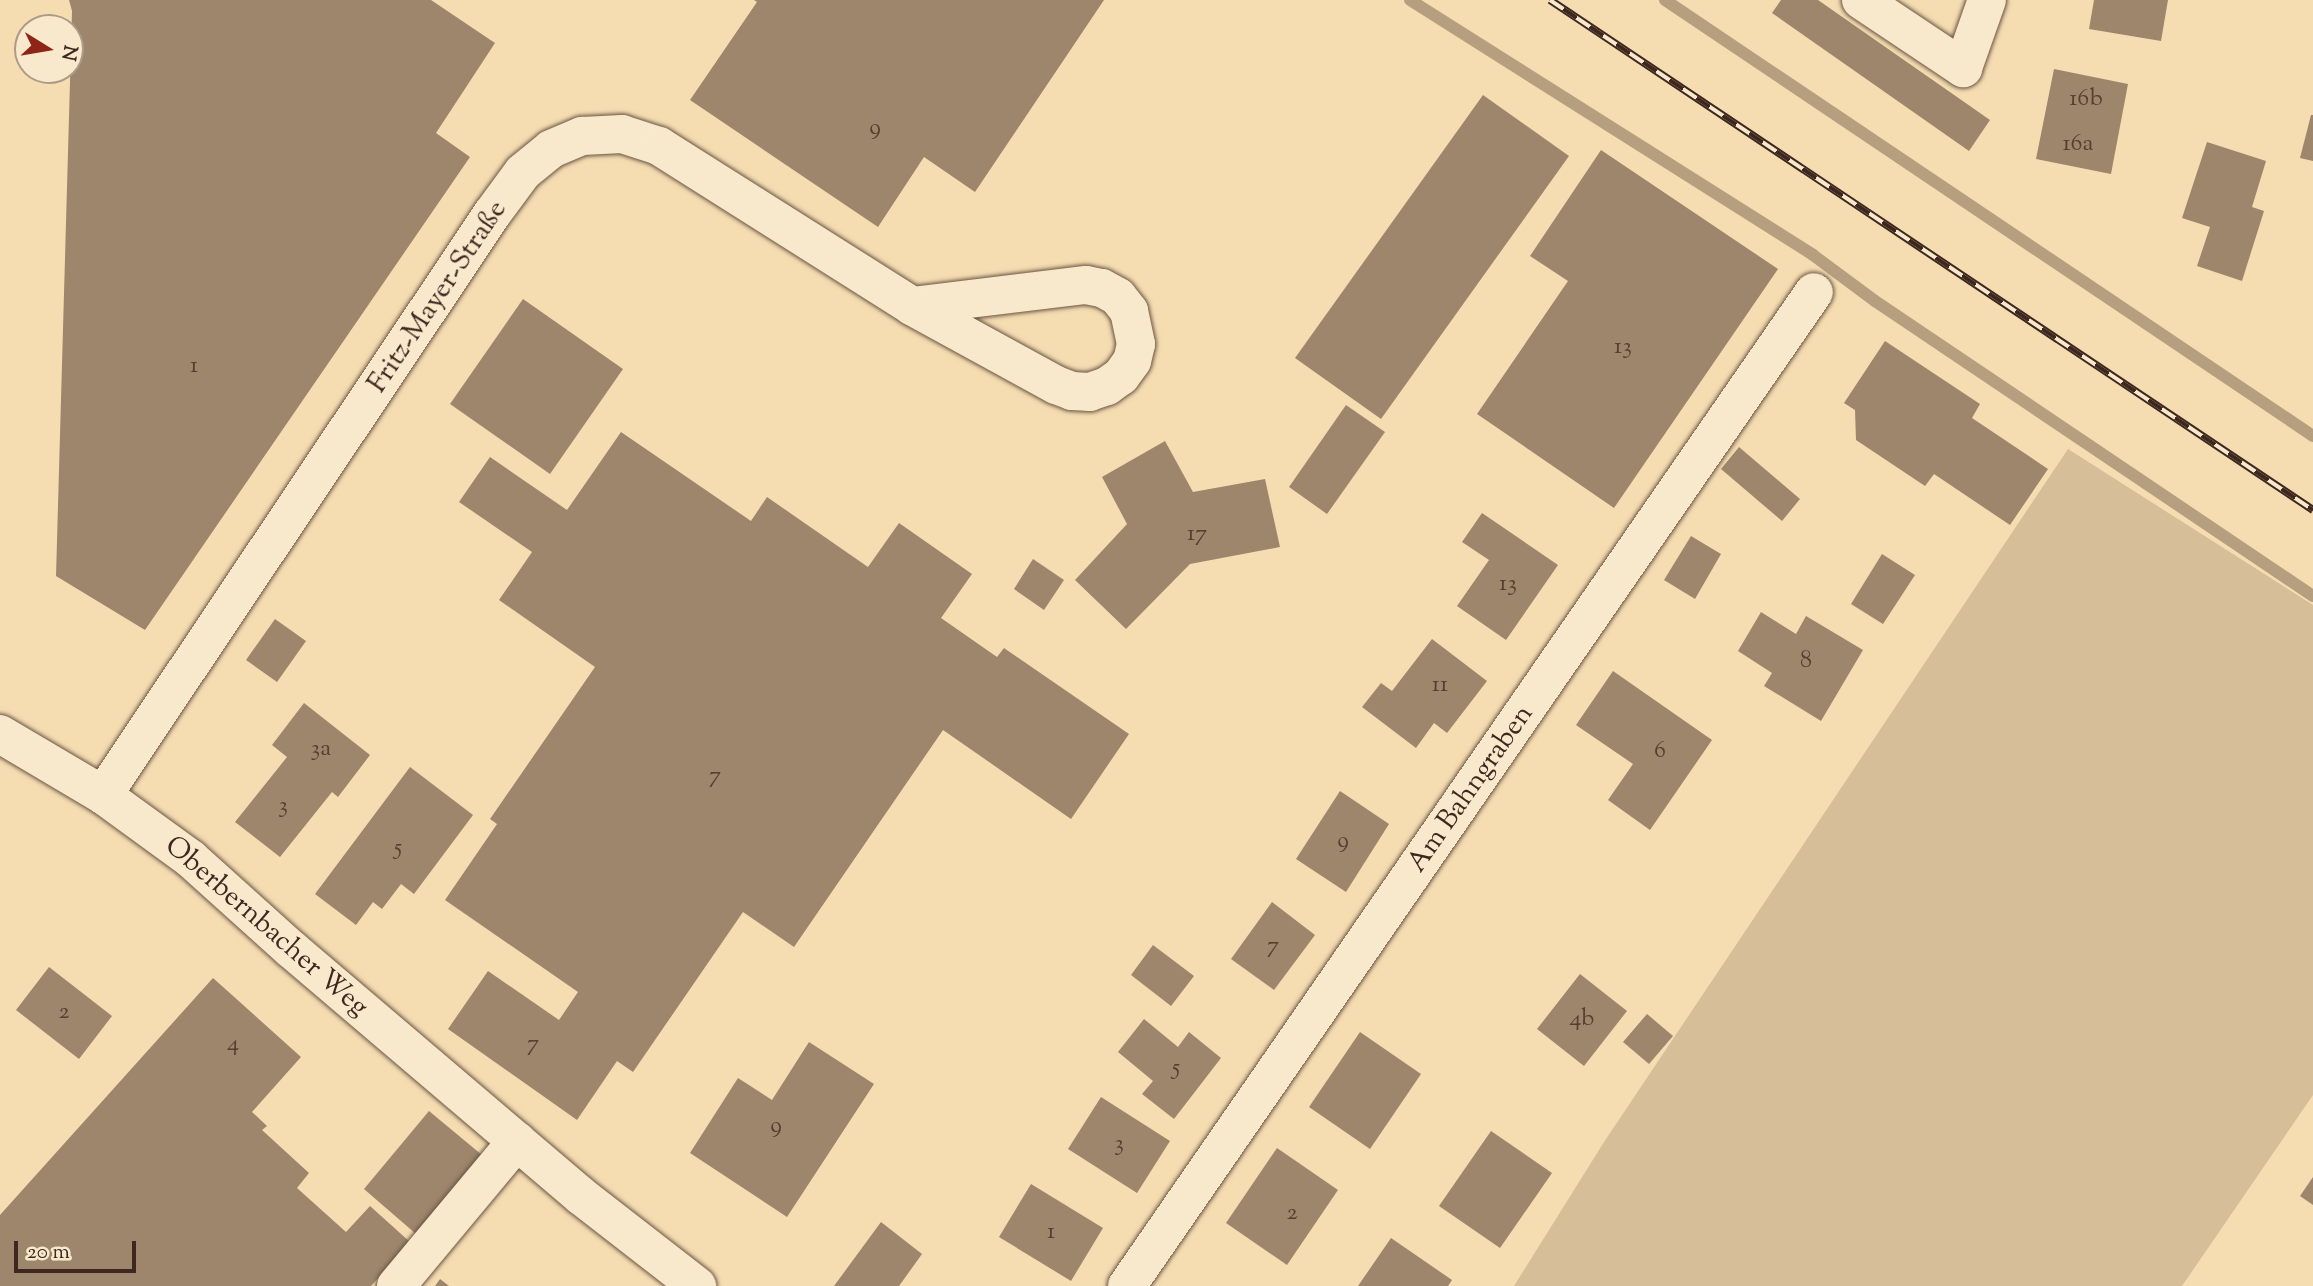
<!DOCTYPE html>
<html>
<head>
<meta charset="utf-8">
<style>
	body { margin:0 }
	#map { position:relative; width:2313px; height:1286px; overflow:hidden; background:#f5ddb1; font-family:"Sorts Mill Goudy",serif }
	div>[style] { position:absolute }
	.green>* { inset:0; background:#d6be98 }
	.stream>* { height:12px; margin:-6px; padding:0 6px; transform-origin:6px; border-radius:6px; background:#b69f7f }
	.building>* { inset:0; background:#9d866b }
	.roads { filter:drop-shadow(0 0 2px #6b5444) drop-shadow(0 0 2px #6b5444) }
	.minor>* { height:38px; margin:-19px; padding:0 19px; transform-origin:19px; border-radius:19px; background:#f8e9cc }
	.rail>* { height:8px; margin-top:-4px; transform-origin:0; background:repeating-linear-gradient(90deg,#f8e9cc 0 16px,#3d271f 0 32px); box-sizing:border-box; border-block:2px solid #3d271f }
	span { translate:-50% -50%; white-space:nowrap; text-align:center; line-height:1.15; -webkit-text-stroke:7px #f8e9cc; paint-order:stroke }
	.number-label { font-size:24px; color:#553f32 }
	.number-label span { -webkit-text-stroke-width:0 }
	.street-label { font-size:28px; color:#3d271f }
	.north { position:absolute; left:14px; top:14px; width:70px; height:70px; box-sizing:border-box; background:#f8e9cc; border:2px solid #ad9b87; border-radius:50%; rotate:101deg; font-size:19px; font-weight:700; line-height:28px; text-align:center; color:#3d271f }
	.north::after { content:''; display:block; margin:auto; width:24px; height:32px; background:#8f2418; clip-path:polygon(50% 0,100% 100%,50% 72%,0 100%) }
	.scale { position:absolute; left:14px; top:1241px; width:122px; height:32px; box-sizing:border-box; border:4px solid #3d271f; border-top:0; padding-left:9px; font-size:21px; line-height:24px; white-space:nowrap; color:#3d271f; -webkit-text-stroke:5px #f8e9cc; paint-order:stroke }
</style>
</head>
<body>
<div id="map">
	<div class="green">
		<i style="clip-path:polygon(2068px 449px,2313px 605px,2313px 1095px,2182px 1286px,1514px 1286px,1604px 1142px)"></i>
	</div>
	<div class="stream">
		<i style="left:1410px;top:0;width:477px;rotate:32.3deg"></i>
		<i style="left:1813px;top:255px;width:77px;rotate:36.6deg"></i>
		<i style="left:1875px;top:301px;width:528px;rotate:33.96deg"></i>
		<i style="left:1665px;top:0;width:781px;rotate:33.93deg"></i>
	</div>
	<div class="building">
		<i style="clip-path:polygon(69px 0,431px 0,495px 43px,436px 133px,470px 157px,145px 630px,56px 576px,72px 11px)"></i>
		<i style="clip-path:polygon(754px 0,1104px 0,975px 192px,924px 157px,878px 227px,690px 100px,757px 2px)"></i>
		<i style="clip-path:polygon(1781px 0,1818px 0,1990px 120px,1969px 151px,1772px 13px)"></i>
		<i style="clip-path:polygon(2094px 0,2168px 0,2161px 41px,2089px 29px)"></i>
		<i style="clip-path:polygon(2054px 69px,2128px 84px,2111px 174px,2036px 159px)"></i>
		<i style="clip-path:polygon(1483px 95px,1569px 156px,1381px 419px,1295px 358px)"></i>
		<i style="clip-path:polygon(2311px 115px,2313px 115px,2313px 161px,2300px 158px)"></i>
		<i style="clip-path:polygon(2207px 142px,2266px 161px,2252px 207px,2264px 211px,2242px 281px,2197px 266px,2210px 227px,2182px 218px)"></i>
		<i style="clip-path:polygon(1601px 150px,1778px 269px,1614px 508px,1477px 414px,1568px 281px,1530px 256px)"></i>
		<i style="clip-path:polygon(523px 299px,623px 369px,550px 474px,450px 404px)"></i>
		<i style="clip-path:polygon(1885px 341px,1980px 404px,1972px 418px,2048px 469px,2010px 525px,1934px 474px,1925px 486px,1856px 440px,1855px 410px,1844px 403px)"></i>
		<i style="clip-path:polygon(1346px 405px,1385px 432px,1327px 514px,1289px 487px)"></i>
		<i style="clip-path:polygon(621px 432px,751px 521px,767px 497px,868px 567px,899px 523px,972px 574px,941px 618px,997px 657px,1004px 648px,1129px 734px,1071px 819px,943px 730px,794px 947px,743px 912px,633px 1072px,617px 1061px,577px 1120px,448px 1029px,488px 971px,559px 1020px,578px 992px,445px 900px,497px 824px,490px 819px,595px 667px,499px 600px,532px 552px,459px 502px,490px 457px,567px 510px)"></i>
		<i style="clip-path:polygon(1165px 441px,1193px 492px,1265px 479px,1280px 547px,1190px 564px,1126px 629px,1075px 580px,1127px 524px,1102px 477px)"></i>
		<i style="clip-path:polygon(1739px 447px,1800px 499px,1782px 521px,1721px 469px)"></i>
		<i style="clip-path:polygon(1482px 513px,1558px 565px,1506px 640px,1457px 606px,1489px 560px,1462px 542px)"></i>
		<i style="clip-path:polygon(1691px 536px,1721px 554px,1695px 599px,1664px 580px)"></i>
		<i style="clip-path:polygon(1882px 554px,1915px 575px,1883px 624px,1851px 604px)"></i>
		<i style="clip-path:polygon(1033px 559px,1064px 580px,1044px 610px,1014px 589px)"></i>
		<i style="clip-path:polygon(1761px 612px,1796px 634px,1806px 616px,1863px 650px,1821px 721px,1764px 686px,1772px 673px,1738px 651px)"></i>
		<i style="clip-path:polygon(275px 619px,306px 641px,277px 682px,246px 660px)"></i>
		<i style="clip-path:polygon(1432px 639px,1487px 681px,1447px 733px,1434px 723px,1416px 748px,1362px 707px,1381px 683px,1392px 691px)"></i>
		<i style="clip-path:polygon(1613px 671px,1712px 740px,1650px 830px,1608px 800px,1633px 764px,1576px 725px)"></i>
		<i style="clip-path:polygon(304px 703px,370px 755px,338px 797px,332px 792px,280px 857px,235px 822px,287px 757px,272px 745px)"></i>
		<i style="clip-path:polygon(410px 767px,473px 815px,414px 894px,401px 884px,382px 909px,373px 902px,356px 925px,315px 894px)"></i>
		<i style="clip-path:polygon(1340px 791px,1389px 824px,1346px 892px,1296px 859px)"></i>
		<i style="clip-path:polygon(1272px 902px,1315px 935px,1274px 990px,1231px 959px)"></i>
		<i style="clip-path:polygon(1153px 945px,1194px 976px,1171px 1006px,1131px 975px)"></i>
		<i style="clip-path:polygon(49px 967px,112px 1016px,79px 1059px,16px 1010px)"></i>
		<i style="clip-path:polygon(1580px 974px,1627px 1011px,1584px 1066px,1537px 1029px)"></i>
		<i style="clip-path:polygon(213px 978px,301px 1057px,252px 1112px,267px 1126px,262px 1130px,309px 1173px,297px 1188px,346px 1232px,370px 1206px,410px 1242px,371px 1286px,0 1286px,0 1215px)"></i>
		<i style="clip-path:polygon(1647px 1014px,1673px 1036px,1649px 1064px,1623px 1042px)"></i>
		<i style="clip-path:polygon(1144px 1019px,1178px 1047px,1189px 1032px,1221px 1058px,1174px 1119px,1142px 1094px,1153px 1081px,1118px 1052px)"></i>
		<i style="clip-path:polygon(1360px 1032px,1421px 1074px,1370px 1149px,1309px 1107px)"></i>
		<i style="clip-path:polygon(809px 1042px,874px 1084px,787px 1217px,690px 1153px,738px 1078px,772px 1100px)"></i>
		<i style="clip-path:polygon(1101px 1097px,1170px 1141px,1137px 1193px,1068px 1149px)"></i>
		<i style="clip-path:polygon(429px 1111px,482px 1155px,416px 1234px,364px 1189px)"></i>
		<i style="clip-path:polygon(1491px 1131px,1552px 1173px,1500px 1248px,1439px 1206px)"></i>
		<i style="clip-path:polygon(1277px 1148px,1338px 1190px,1287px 1265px,1226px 1223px)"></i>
		<i style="clip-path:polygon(2313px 1177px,2313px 1205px,2300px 1196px)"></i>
		<i style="clip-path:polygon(1031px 1184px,1103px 1228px,1071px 1281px,999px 1237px)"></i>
		<i style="clip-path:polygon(881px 1222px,922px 1254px,899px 1286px,834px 1286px)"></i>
		<i style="clip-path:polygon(1391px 1238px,1452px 1280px,1448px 1286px,1358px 1286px)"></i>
		<i style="clip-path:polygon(440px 1279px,449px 1286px,435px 1286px)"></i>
	</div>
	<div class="roads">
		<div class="minor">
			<i style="left:1861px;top:0;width:123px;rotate:33.7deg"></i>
			<i style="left:1963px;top:68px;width:72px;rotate:-70.6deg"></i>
			<i style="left:1086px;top:285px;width:16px;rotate:11deg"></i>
			<i style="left:1102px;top:288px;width:18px;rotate:29deg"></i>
			<i style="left:1118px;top:297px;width:18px;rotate:52deg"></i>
			<i style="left:1129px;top:311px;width:34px;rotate:78deg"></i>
			<i style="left:1136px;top:344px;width:17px;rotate:103deg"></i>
			<i style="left:1132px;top:361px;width:19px;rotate:126deg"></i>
			<i style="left:1121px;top:376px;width:17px;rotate:144deg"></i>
			<i style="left:1107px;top:386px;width:18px;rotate:161deg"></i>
			<i style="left:1090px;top:392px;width:18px;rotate:-177deg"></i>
			<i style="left:1072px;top:391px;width:17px;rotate:-159deg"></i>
			<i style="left:1056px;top:385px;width:164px;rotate:-151.3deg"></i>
			<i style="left:912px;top:306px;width:175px;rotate:-6.9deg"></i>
			<i style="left:0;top:734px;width:120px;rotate:30.6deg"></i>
			<i style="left:103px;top:795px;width:109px;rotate:36deg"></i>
			<i style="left:191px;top:859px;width:135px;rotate:42deg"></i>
			<i style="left:291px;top:949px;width:381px;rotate:40.4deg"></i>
			<i style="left:581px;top:1196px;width:147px;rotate:37.8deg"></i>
			<i style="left:103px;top:795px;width:699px;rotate:-56.2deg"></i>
			<i style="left:492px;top:214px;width:52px;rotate:-53.6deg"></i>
			<i style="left:523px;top:172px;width:36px;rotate:-39deg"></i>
			<i style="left:551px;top:149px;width:34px;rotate:-23deg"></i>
			<i style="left:582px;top:136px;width:40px;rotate:-2.9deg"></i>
			<i style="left:622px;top:134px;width:39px;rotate:18deg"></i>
			<i style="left:659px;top:146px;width:299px;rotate:32.3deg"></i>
			<i style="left:396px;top:1286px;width:189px;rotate:-50.2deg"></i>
			<i style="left:1127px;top:1286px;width:1208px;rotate:-55.35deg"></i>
		</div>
	</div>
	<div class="rail">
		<i style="left:1550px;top:0;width:918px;rotate:33.76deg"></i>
	</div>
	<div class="number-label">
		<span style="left:2086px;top:100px">16b</span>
		<span style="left:875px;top:129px">9</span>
		<span style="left:2078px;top:145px">16a</span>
		<span style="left:1623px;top:348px">13</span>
		<span style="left:194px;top:367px">1</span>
		<span style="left:1197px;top:535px">17</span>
		<span style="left:1508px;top:585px">13</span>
		<span style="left:1806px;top:662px">8</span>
		<span style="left:1440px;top:686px">11</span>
		<span style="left:321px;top:750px">3a</span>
		<span style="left:1660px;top:752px">6</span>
		<span style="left:715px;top:777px">7</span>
		<span style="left:283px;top:807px">3</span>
		<span style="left:1343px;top:842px">9</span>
		<span style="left:398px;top:849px">5</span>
		<span style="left:1273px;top:947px">7</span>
		<span style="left:64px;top:1013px">2</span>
		<span style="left:1582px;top:1020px">4b</span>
		<span style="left:233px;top:1045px">4</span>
		<span style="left:533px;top:1045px">7</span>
		<span style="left:1176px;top:1069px">5</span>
		<span style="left:776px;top:1127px">9</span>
		<span style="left:1119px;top:1145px">3</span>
		<span style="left:1292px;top:1214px">2</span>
		<span style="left:1051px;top:1233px">1</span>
	</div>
	<div class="street-label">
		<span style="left:438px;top:297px;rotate:-56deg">Fritz-Mayer-Straße</span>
		<span style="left:1471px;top:789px;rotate:-55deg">Am Bahngraben</span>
		<span style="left:266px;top:927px;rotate:41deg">Oberbernbacher Weg</span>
	</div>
	<div class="north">N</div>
	<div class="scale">20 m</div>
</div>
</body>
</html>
